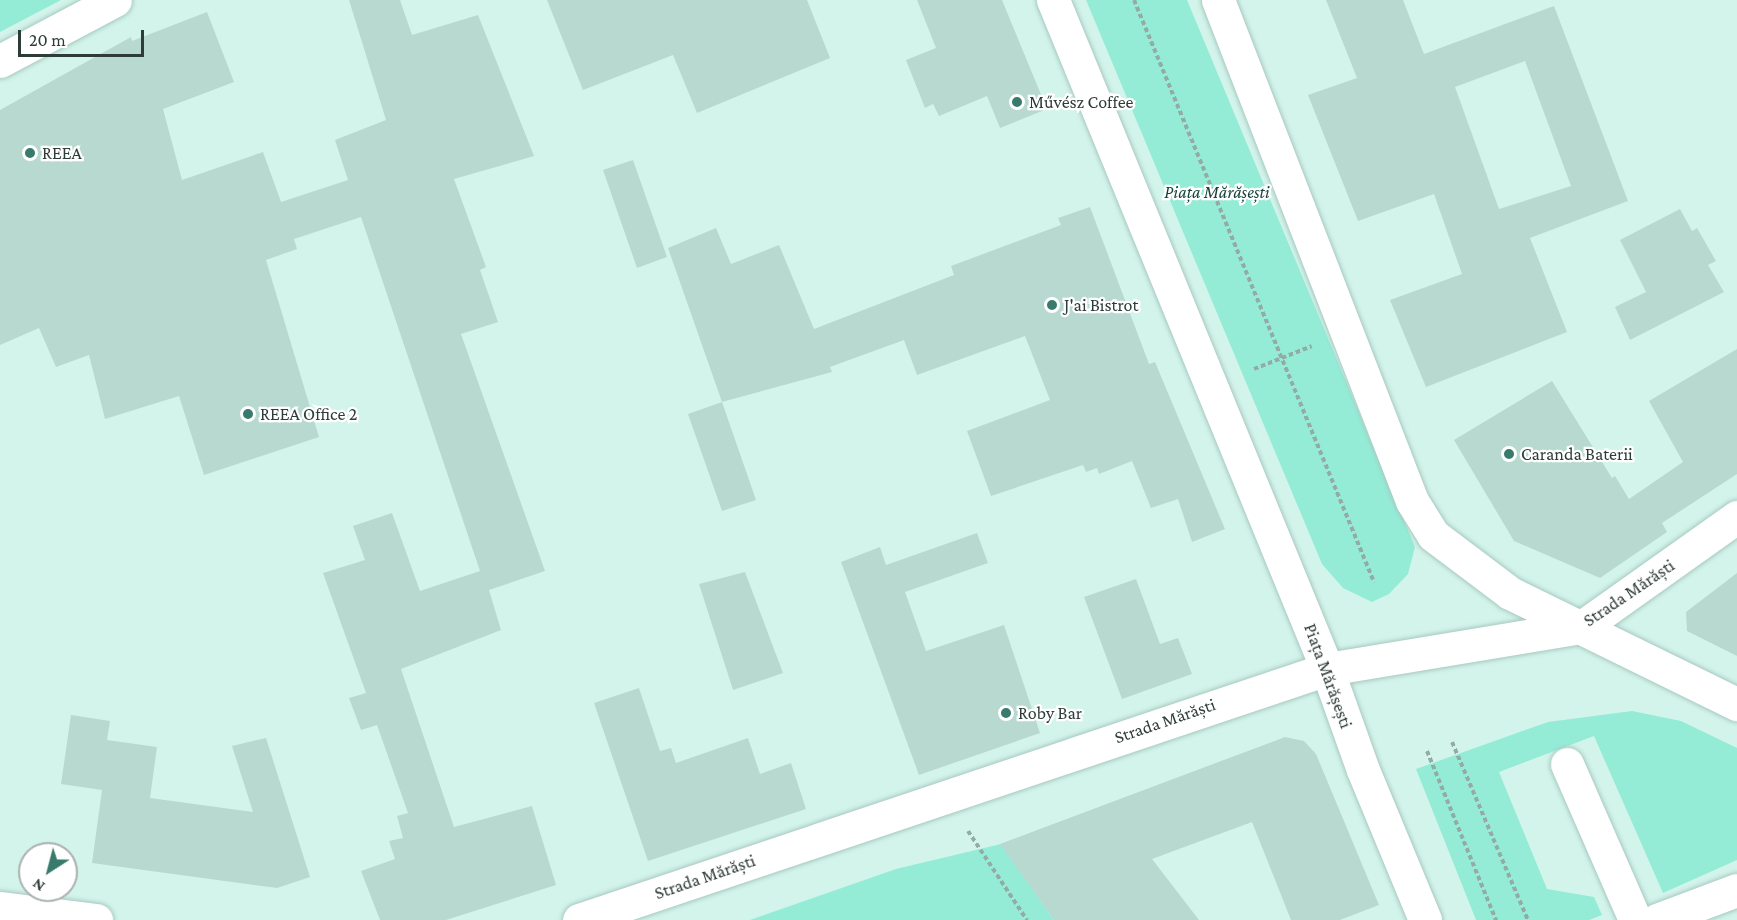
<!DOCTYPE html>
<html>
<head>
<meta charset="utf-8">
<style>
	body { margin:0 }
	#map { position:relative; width:1737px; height:920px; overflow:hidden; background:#d3f4eb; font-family:"Crimson Pro",serif }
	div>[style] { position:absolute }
	.green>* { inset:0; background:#94ecd7 }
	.building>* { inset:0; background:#b8d9d0 }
	.path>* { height:4px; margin-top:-2px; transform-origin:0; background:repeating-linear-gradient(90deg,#92aca5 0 4.5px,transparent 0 7.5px) }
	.roads { filter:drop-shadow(0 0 2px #a8c9c0) drop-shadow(0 0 2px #a8c9c0) }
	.minor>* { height:33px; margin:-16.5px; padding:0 16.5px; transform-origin:16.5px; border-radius:16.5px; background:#fff }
	.major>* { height:33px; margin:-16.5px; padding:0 16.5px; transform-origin:16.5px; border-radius:16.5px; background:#fff }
	.dots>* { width:16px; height:16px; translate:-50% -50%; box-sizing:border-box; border:3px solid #fff; border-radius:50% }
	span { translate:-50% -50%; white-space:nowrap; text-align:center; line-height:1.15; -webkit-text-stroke:4.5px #fff; paint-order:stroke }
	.poi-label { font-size:18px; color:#2e3c38 }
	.left { translate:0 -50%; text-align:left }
	.park-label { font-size:18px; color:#18433a; font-style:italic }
	.street-label { font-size:18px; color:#2e3c38 }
	.north { position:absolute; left:18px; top:842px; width:60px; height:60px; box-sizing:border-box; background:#fff; border:2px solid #abb1af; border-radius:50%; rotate:216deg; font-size:16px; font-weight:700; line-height:24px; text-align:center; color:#2e3c38 }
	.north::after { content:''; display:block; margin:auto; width:21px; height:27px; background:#387a6c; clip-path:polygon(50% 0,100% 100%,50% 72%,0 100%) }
	.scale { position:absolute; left:18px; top:30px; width:126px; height:27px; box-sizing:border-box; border:3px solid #2e3c38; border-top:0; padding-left:8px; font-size:18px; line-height:21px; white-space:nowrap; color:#2e3c38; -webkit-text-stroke:4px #fff; paint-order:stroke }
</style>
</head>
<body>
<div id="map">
	<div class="green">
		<i style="clip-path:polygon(0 0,61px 0,0 32px)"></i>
		<i style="clip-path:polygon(1086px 0,1187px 0,1415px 547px,1408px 574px,1389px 594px,1372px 602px,1343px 588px,1322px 564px)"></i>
		<i style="clip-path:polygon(1632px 711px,1681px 721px,1737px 748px,1737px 860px,1663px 893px,1594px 736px,1499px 772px,1547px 889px,1594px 897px,1602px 915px,1589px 920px,1476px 920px,1416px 769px,1548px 722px)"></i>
		<i style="clip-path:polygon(1001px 844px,1054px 920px,750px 920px,896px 869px)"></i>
	</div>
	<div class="building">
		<i style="clip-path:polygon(349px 0,400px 0,412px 35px,478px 15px,534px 156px,454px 179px,486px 267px,480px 270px,498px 322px,461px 334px,545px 571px,489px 590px,501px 630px,401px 669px,454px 827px,532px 806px,556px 885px,446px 920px,380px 920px,361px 871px,395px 859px,389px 841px,403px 838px,397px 816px,408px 813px,377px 725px,361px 730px,349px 698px,366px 693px,323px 573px,365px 560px,353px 526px,392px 513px,420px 591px,480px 571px,361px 217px,294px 239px,297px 249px,266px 260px,319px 437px,204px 475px,179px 396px,105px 419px,89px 355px,56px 367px,39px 328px,0 345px,0 110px,131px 37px,132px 41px,207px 12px,234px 82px,163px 109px,182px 180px,263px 152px,281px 202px,348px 180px,335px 140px,386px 120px)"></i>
		<i style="clip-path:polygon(547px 0,807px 0,830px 58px,697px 113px,673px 55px,583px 90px)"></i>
		<i style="clip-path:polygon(917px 0,1002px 0,1047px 109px,1000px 128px,987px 96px,939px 116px,933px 104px,925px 108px,906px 60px,936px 48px)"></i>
		<i style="clip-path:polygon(evenodd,1326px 0,1403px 0,1424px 54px,1554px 6px,1628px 201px,1530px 238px,1567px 332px,1426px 387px,1390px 300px,1462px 274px,1434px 194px,1358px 221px,1308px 95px,1357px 78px,1326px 0,1525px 61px,1571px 186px,1499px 209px,1455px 87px,1525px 61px)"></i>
		<i style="clip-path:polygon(633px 160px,667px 257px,637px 268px,603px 170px)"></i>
		<i style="clip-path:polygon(1090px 207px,1149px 364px,1155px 362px,1225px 529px,1192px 542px,1178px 499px,1151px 508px,1132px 461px,1099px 474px,1097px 468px,1086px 472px,1083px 465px,991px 496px,967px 431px,1050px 400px,1025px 336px,917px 375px,904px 340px,830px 367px,832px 372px,722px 402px,668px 248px,716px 228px,731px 264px,779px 245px,814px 329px,954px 275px,951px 266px,1061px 225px,1058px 218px)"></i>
		<i style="clip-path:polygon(1680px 209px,1692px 231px,1697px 228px,1716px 261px,1708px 265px,1724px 292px,1630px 340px,1615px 307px,1646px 292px,1620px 240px)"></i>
		<i style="clip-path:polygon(1737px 349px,1737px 474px,1662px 523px,1667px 532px,1600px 578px,1514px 541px,1454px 440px,1552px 381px,1612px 478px,1615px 476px,1629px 499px,1683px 462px,1649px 401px)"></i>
		<i style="clip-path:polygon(722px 402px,756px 500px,722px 511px,688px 414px)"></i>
		<i style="clip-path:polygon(977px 533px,988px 563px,905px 592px,926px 651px,1004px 625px,1040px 733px,919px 775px,841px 562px,880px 547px,886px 565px)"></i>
		<i style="clip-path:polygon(745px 572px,783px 673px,733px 690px,699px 584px)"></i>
		<i style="clip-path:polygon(1737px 573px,1737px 656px,1687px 631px,1686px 612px)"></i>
		<i style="clip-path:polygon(1136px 579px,1160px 644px,1178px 638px,1192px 674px,1122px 699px,1084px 597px)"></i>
		<i style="clip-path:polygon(639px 688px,660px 751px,671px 748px,676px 763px,748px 738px,760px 774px,791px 763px,806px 809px,648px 861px,594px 703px)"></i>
		<i style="clip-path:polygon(71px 715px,110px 721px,107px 740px,157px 747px,150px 798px,253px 812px,232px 746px,266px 738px,310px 877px,277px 888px,92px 863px,102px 790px,61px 784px)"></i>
		<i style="clip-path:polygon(1285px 737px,1304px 741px,1316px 754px,1379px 905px,1340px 920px,1291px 920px,1252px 822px,1152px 859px,1199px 920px,1054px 920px,1000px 844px)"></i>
	</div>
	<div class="path">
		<i style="left:1134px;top:0;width:630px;rotate:67.59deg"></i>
		<i style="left:1254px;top:369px;width:62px;rotate:-21.6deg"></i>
		<i style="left:1452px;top:742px;width:194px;rotate:66.9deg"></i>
		<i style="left:1427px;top:751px;width:183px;rotate:67.8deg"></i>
		<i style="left:968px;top:831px;width:107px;rotate:56.5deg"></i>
	</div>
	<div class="roads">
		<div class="minor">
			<i style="left:0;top:61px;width:130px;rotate:-27.9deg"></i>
			<i style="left:1582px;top:627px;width:190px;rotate:-35.4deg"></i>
			<i style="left:1567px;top:764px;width:170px;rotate:66.4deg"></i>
			<i style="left:0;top:908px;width:97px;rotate:7.1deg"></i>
			<i style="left:579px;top:920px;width:789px;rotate:-18.55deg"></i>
			<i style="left:1327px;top:669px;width:107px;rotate:70.4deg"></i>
			<i style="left:1363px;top:770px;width:162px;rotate:67.5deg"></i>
			<i style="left:1657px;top:920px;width:85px;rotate:-20.6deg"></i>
		</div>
		<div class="major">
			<i style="left:1053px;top:0;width:723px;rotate:67.73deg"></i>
			<i style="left:1327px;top:669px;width:258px;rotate:-9.4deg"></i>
			<i style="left:1218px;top:0;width:537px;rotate:68.83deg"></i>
			<i style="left:1412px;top:501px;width:40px;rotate:58deg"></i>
			<i style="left:1433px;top:535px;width:96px;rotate:37deg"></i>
			<i style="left:1510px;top:593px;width:253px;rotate:26.1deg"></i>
		</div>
	</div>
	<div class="dots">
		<i style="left:1017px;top:102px;background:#387a6c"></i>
		<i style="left:30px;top:153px;background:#387a6c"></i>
		<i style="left:1052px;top:305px;background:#387a6c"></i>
		<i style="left:248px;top:414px;background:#387a6c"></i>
		<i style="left:1509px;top:454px;background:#387a6c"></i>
		<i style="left:1006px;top:713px;background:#387a6c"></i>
	</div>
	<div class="poi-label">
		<span class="left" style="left:1029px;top:102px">Művész Coffee</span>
		<span class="left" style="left:42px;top:153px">REEA</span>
		<span class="left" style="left:1064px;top:305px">J'ai Bistrot</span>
		<span class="left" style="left:260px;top:414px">REEA Office 2</span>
		<span class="left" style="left:1521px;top:454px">Caranda Baterii</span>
		<span class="left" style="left:1018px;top:713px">Roby Bar</span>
	</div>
	<div class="park-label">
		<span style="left:1217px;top:192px">Piața Mărășești</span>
	</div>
	<div class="street-label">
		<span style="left:1629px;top:593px;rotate:-34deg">Strada Mărăști</span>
		<span style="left:1328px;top:676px;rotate:70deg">Piața Mărășești</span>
		<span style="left:1165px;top:721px;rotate:-19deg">Strada Mărăști</span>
		<span style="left:705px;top:877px;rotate:-19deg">Strada Mărăști</span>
	</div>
	<div class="north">N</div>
	<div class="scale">20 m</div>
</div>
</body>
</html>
